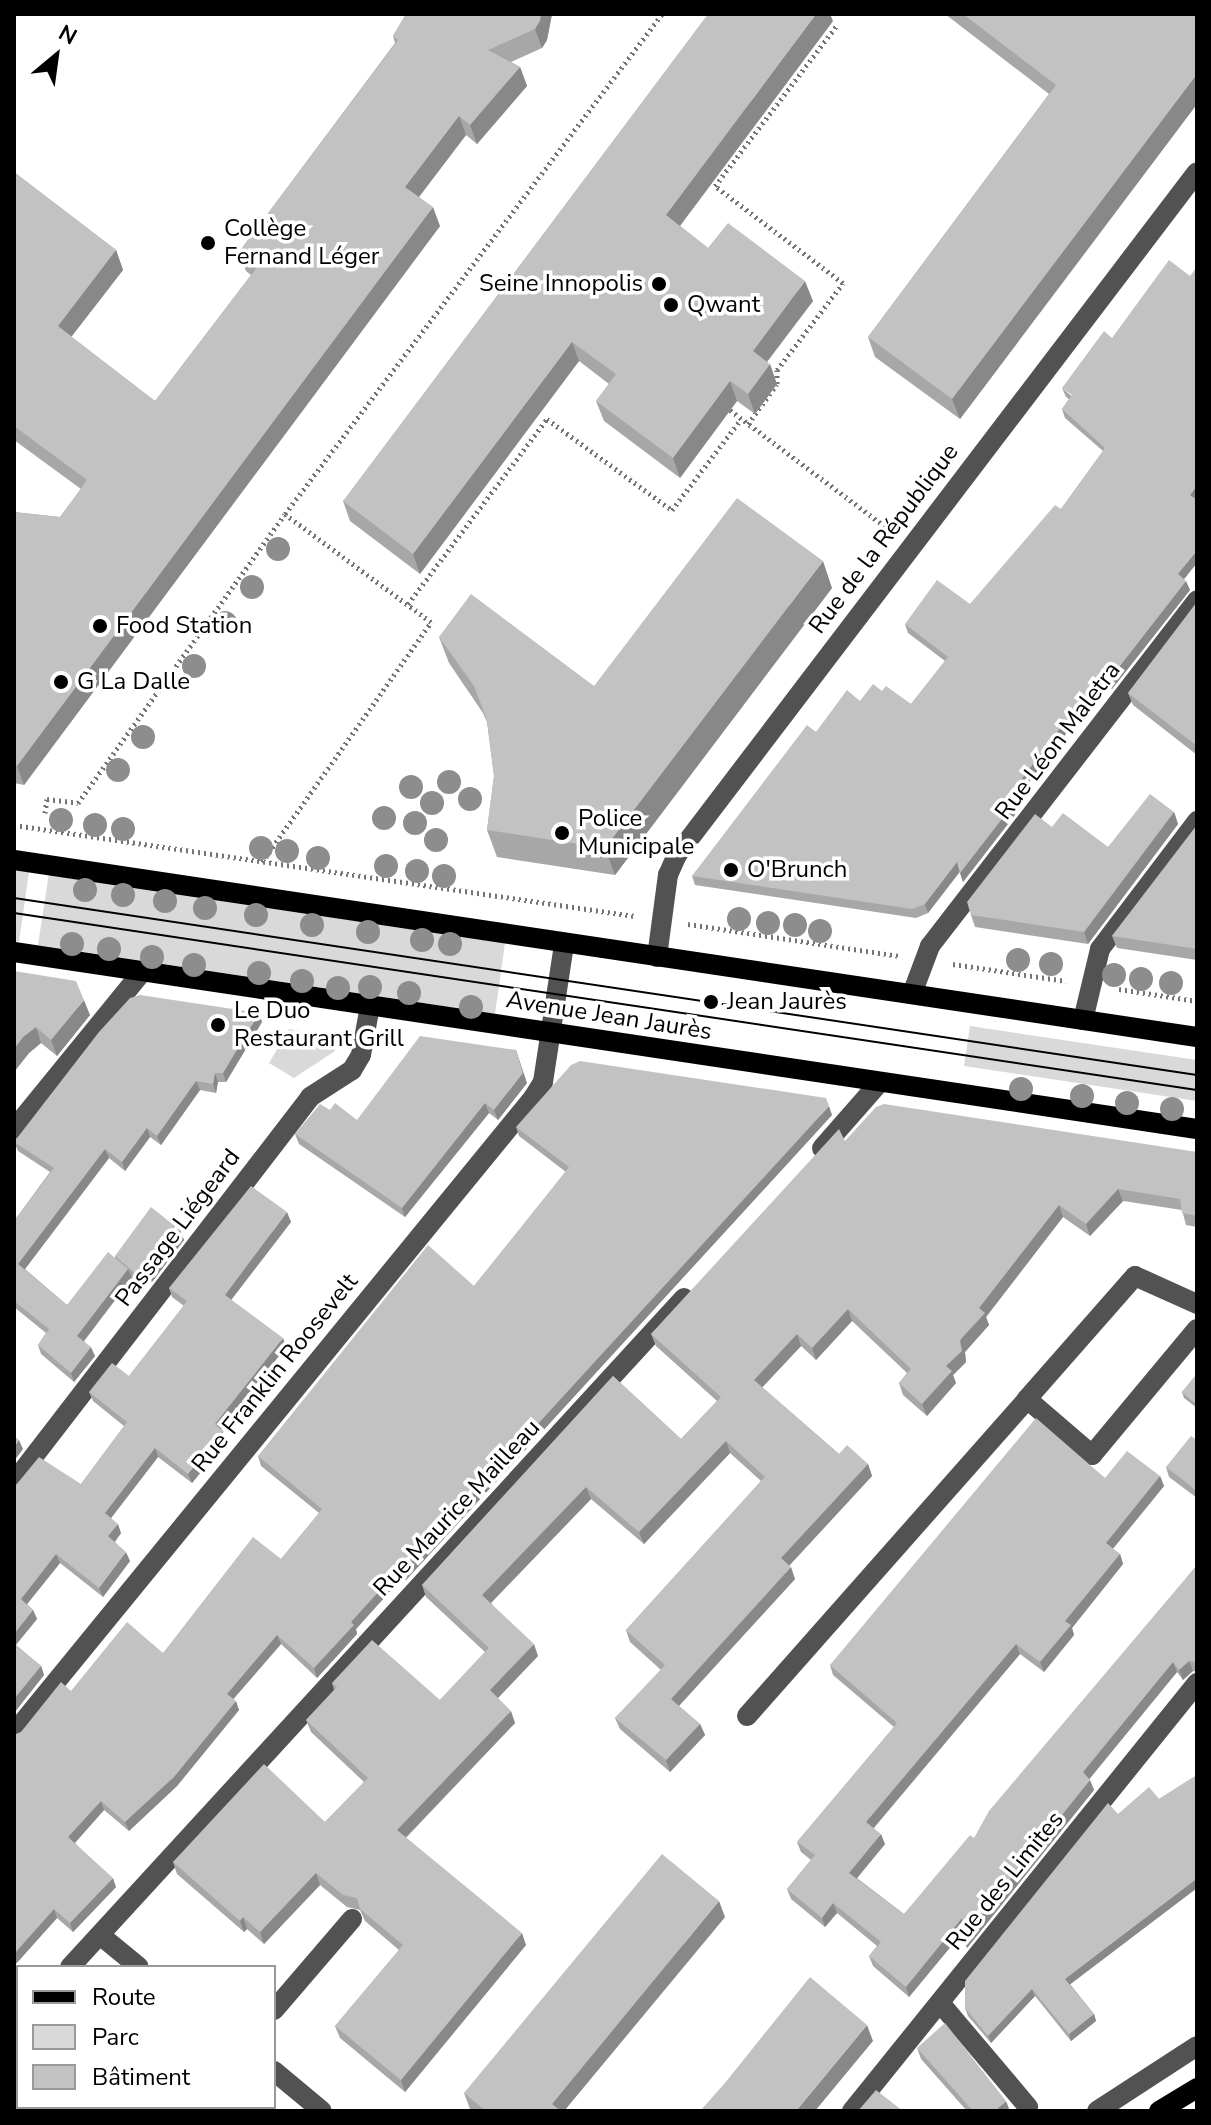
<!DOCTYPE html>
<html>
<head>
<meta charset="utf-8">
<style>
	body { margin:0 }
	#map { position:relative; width:1211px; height:2125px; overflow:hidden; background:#fff; font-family:"Nunito Sans",sans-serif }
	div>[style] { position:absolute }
	.green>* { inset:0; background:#d9d9d9 }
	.path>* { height:5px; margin-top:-2.5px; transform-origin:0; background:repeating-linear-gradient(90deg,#747474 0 2px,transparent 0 6px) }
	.minor>* { height:20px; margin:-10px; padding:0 10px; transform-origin:10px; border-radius:10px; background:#525252 }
	.major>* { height:20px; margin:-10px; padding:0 10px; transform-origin:10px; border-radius:10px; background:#000 }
	.tram>* { height:2px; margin:-1px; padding:0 1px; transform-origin:1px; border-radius:1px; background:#000 }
	.trees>* { width:24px; height:24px; margin:-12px; border-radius:50%; background:#8d8d8d }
	.wall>* { inset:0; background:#a7a7a7 }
	.shaded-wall>* { inset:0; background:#888 }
	.building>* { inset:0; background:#c2c2c2 }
	.dots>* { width:22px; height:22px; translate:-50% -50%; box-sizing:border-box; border:4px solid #fff; border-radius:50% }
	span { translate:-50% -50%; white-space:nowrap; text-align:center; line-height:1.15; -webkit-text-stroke:7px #fff; paint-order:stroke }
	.poi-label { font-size:24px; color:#000 }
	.left { translate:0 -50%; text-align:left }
	.right { translate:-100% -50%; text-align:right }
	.street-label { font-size:24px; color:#000 }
	.frame { position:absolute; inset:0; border:16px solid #000; pointer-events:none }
	.legend { position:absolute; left:16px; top:1965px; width:260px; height:144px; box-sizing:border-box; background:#fff; border:2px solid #999; margin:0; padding:10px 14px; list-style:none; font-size:24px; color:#000 }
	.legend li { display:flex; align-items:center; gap:16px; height:40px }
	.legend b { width:40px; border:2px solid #999 }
	.north { position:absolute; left:16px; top:16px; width:80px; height:80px; -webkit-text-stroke:6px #fff; paint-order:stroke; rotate:29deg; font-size:22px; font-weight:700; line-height:32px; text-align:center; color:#000 }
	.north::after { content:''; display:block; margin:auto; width:28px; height:36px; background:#000; clip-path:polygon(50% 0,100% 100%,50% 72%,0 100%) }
</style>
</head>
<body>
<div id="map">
	<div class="green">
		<i style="clip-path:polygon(14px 870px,29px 872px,19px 942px,14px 941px)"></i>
		<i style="clip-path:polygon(49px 873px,505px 943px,495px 1014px,38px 945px)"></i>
		<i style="clip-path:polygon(970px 1026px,1197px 1060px,1197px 1101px,964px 1066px)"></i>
		<i style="clip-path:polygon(289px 1029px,337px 1037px,335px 1051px,294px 1078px,269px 1063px)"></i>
	</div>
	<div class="path">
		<i style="left:730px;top:410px;width:201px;rotate:36.9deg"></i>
		<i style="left:748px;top:424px;width:49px;rotate:-54.1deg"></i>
		<i style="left:777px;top:384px;width:14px;rotate:-90deg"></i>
		<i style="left:777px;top:370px;width:109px;rotate:-52.8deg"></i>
		<i style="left:843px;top:283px;width:161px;rotate:-142.8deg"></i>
		<i style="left:715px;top:186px;width:202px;rotate:-52.8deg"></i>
		<i style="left:408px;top:604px;width:231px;rotate:-53.1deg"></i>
		<i style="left:547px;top:419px;width:155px;rotate:36.1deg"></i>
		<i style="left:672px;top:510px;width:114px;rotate:-52.8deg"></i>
		<i style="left:45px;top:813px;width:14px;rotate:-82deg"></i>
		<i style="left:47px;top:799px;width:31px;rotate:7deg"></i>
		<i style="left:78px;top:803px;width:355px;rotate:-54.4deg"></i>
		<i style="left:285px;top:514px;width:626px;rotate:-52.98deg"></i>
		<i style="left:14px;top:825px;width:627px;rotate:8.35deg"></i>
		<i style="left:262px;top:862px;width:294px;rotate:-54.8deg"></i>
		<i style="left:431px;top:622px;width:182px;rotate:-143.5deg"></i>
		<i style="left:688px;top:924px;width:213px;rotate:8.6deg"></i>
		<i style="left:953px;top:964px;width:114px;rotate:8.6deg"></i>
		<i style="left:1119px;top:989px;width:79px;rotate:8.7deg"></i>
	</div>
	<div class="minor">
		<i style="left:657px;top:957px;width:83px;rotate:-82.4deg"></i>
		<i style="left:668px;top:875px;width:22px;rotate:-66deg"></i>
		<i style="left:677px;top:855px;width:858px;rotate:-52.72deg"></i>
		<i style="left:912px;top:994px;width:51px;rotate:-69.4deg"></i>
		<i style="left:930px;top:946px;width:437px;rotate:-52.3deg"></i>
		<i style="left:1083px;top:1020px;width:73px;rotate:-76.5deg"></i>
		<i style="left:1100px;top:949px;width:161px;rotate:-52.8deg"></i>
		<i style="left:14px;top:1129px;width:203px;rotate:-50.8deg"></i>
		<i style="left:822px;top:1148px;width:88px;rotate:-48.7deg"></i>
		<i style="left:1197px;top:1304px;width:68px;rotate:-155.7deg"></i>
		<i style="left:1135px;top:1276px;width:164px;rotate:131.3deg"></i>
		<i style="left:1027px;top:1399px;width:86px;rotate:40.7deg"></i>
		<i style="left:1092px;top:1455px;width:164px;rotate:-50.2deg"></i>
		<i style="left:14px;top:1482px;width:486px;rotate:-52.4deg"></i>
		<i style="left:310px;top:1097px;width:50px;rotate:-32.7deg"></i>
		<i style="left:352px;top:1070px;width:17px;rotate:-59deg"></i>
		<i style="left:361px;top:1055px;width:50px;rotate:-79.6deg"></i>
		<i style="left:747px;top:1716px;width:423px;rotate:-48.5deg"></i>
		<i style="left:14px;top:1733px;width:820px;rotate:-50.74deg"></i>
		<i style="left:533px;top:1098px;width:19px;rotate:-58deg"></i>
		<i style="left:543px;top:1082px;width:140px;rotate:-81.3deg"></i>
		<i style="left:100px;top:1935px;width:50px;rotate:39.4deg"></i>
		<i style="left:70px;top:1967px;width:908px;rotate:-47.45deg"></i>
		<i style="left:941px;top:2004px;width:135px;rotate:49.8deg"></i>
		<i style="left:274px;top:2010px;width:120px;rotate:-49.4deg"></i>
		<i style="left:14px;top:2027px;width:6px;rotate:-51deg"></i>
		<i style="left:274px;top:2071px;width:62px;rotate:39.8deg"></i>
		<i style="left:176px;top:2111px;width:5px;rotate:-53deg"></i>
		<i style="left:852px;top:2111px;width:550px;rotate:-51.13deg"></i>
		<i style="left:1097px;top:2111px;width:119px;rotate:-33deg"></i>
	</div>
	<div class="major">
		<i style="left:14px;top:860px;width:1196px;rotate:8.51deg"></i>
		<i style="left:14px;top:952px;width:1196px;rotate:8.51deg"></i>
		<i style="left:1159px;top:2111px;width:44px;rotate:-31.2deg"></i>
	</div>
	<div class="tram">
		<i style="left:14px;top:898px;width:1196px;rotate:8.51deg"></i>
		<i style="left:14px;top:913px;width:1196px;rotate:8.51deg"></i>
	</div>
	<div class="trees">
		<i style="left:278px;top:549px"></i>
		<i style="left:252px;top:587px"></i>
		<i style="left:225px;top:623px"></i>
		<i style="left:194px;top:666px"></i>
		<i style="left:143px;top:737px"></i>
		<i style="left:118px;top:770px"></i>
		<i style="left:449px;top:782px"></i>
		<i style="left:411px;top:787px"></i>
		<i style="left:470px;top:799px"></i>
		<i style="left:432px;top:803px"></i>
		<i style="left:384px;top:818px"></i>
		<i style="left:61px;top:820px"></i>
		<i style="left:415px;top:823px"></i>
		<i style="left:95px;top:825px"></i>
		<i style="left:123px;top:829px"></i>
		<i style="left:436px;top:840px"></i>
		<i style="left:261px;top:848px"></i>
		<i style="left:287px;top:851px"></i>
		<i style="left:318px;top:858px"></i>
		<i style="left:386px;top:866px"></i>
		<i style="left:417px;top:871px"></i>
		<i style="left:444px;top:876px"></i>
		<i style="left:85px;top:890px"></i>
		<i style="left:123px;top:895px"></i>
		<i style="left:165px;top:901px"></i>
		<i style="left:205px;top:908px"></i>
		<i style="left:256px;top:915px"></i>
		<i style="left:739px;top:919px"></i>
		<i style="left:768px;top:923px"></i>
		<i style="left:312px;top:925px"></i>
		<i style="left:795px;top:925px"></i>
		<i style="left:820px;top:931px"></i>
		<i style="left:368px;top:932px"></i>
		<i style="left:422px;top:940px"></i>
		<i style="left:72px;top:944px"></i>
		<i style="left:450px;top:944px"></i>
		<i style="left:109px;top:949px"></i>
		<i style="left:152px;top:957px"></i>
		<i style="left:1018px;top:960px"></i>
		<i style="left:1051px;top:964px"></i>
		<i style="left:194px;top:965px"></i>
		<i style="left:259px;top:973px"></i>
		<i style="left:1114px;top:975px"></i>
		<i style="left:1141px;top:979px"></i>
		<i style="left:302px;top:981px"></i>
		<i style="left:1171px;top:983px"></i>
		<i style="left:370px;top:987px"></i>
		<i style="left:338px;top:988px"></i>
		<i style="left:409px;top:993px"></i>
		<i style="left:471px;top:1007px"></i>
		<i style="left:1021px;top:1089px"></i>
		<i style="left:1082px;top:1096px"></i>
		<i style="left:1127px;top:1103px"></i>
		<i style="left:1172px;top:1109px"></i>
	</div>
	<div class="wall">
		<i style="clip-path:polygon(406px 14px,552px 14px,547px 40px,542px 48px,511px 62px,520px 67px,527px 86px,477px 144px,466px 135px,419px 197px,440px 226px,24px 785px,14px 783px,14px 512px,60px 517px,81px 489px,14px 440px,14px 172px,116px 250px,123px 270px,71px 337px,155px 401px,251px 275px,246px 271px,239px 252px,395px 43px,393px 36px)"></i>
		<i style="clip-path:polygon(945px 14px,1197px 14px,1197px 104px,960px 419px,875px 357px,868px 337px,1049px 94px)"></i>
		<i style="clip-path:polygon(833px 21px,680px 226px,708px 248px,813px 301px,767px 362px,777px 384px,755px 414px,737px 401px,680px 478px,604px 421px,596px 401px,609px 384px,579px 361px,420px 574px,350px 521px,343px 501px)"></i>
		<i style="clip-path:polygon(1062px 388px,1196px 499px,1184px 579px,1190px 590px,1112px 689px,1105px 683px,1014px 801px,1018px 811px,963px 882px,960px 872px,928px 913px,916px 918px,695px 885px,692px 876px,816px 732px,860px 701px,882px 691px,911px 704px,945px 661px,908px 633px,905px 624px,970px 604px,1061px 509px,1103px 451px,1065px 418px,1062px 409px,1069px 399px,1066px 397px)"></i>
		<i style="clip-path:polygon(832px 588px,615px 875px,497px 857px,487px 830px,494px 776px,487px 722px,483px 713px,449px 663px,439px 637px,594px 686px)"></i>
		<i style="clip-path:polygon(1197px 602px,1197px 755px,1133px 705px,1128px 693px)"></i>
		<i style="clip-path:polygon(1174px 812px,1178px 824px,1088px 944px,975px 927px,971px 915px,1052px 827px,1108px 847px)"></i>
		<i style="clip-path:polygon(1197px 825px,1197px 960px,1117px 948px,1112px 936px)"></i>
		<i style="clip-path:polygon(14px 971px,90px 1015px,57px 1056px,41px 1043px,29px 1053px,14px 1072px)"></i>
		<i style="clip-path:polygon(262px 1022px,226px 1082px,218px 1082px,216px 1093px,200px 1090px,161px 1145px,150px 1137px,125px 1171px,109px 1158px,25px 1269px,67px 1305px,115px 1258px,115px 1256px,180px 1230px,184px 1240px,152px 1282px,147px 1278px,141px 1285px,131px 1277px,84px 1341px,95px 1356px,74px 1382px,41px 1354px,38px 1345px,46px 1333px,14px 1307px,14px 1221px,50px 1172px,18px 1151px,14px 1142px)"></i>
		<i style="clip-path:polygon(527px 1083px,498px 1120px,489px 1113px,405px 1217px,299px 1144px,295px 1134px,330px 1110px,357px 1120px)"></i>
		<i style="clip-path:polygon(832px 1115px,406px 1580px,402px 1578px,356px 1629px,357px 1634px,317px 1678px,281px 1644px,233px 1699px,239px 1710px,177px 1786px,129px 1831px,104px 1810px,75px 1843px,116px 1887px,73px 1932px,57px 1918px,14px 1966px,14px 1735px,21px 1732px,71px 1691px,163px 1653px,281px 1559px,319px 1513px,261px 1466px,258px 1456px,474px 1286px,566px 1172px,519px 1136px,516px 1127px)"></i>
		<i style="clip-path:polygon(845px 1141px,1197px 1152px,1197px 1227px,1186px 1225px,1182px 1210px,1123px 1201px,1090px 1236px,1063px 1217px,986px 1317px,989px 1325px,965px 1352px,966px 1362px,953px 1375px,956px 1383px,927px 1416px,903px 1395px,899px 1383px,907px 1373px,852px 1321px,816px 1360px,801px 1346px,762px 1387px,839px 1454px,868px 1464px,872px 1476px,789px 1566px,795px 1579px,679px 1706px,700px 1724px,705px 1735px,670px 1772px,620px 1729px,615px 1718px,661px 1670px,630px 1642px,626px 1630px,761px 1481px,730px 1453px,644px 1544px,591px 1499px,491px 1603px,538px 1656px,498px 1698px,515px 1723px,406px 1838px,526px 1945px,405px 2092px,340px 2038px,335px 2026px,399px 1950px,365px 1921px,360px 1910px,347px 1907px,320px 1885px,264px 1944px,247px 1929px,244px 1932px,177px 1874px,173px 1862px,325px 1822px,364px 1782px,311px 1732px,306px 1720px,334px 1690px,332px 1683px,440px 1700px,485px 1652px,426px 1597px,422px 1585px,613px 1376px,681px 1439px,717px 1401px,656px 1346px,651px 1334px)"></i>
		<i style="clip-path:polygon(291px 1222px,231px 1300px,286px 1347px,221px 1429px,223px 1431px,227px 1440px,192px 1483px,158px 1457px,111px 1518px,121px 1533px,115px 1542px,130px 1561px,103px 1597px,60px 1563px,27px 1604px,33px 1610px,37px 1619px,16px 1645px,41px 1666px,44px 1675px,14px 1713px,14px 1484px,81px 1484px,124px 1426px,93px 1401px,89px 1392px,129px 1376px,184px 1306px,172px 1297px,169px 1288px)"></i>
		<i style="clip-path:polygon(1197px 1374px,1197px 1408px,1184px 1398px,1182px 1392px)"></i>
		<i style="clip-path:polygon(1197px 1440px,1197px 1498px,1169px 1477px,1166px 1467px)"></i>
		<i style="clip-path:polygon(1160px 1476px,1164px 1486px,1113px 1549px,1120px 1554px,1123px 1564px,1072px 1628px,1074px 1635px,1044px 1672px,1020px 1654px,874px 1828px,885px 1844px,857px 1878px,904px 1914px,974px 1838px,1197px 1565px,1197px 1672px,1193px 1671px,1183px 1680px,1177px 1672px,1089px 1779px,1094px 1790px,967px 1948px,963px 1932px,909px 1997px,873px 1966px,869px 1956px,877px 1946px,837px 1913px,825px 1927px,791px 1899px,787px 1889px,811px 1860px,801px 1852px,797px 1842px,894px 1727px,833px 1675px,830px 1665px,1105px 1478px)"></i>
		<i style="clip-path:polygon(1197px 1775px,1197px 1888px,1070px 1984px,1094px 2014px,1096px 2021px,1071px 2041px,1035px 1996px,991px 2043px,968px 2016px,965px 2008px,1118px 1814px,1159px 1799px)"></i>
		<i style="clip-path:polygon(725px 1917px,564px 2111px,473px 2111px,470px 2109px,464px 2093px)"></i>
		<i style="clip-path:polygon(917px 2048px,1010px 2111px,967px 2111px,921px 2059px)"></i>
	</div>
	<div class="shaded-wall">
		<i style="clip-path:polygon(541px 14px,552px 14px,547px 40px,542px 48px,535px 29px)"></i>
		<i style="clip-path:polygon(816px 14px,830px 14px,833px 21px,673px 235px,666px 215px)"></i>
		<i style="clip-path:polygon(520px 67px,527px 86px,477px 144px,470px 125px)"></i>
		<i style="clip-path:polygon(1197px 74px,1197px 104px,960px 419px,952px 399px)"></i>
		<i style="clip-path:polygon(459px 116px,466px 135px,412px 206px,405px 187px)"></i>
		<i style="clip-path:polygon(433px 207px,440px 226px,24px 785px,17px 766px)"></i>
		<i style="clip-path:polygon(116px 250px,123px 270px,65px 345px,58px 326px)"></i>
		<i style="clip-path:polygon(805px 281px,813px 301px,760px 371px,753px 351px)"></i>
		<i style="clip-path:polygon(572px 342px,579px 361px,420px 574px,413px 554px)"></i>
		<i style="clip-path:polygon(770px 364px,777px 384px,755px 414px,748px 394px)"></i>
		<i style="clip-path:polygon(730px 381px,737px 401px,680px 478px,673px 458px)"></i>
		<i style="clip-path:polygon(1197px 485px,1197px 498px,1193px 503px,1190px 495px)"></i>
		<i style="clip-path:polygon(1197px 550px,1197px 563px,1181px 583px,1178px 574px)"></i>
		<i style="clip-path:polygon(823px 561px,832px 588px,615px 875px,605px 848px)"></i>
		<i style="clip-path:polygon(1186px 581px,1190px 590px,1112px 689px,1109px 680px)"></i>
		<i style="clip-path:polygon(1101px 674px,1105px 683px,1011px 805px,1008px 797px)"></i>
		<i style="clip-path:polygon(1015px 802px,1018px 811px,963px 882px,960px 873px)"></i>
		<i style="clip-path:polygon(1174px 812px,1178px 824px,1088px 944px,1084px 932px)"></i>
		<i style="clip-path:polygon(957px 862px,960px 871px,928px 913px,925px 904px)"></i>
		<i style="clip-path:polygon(84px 1000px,90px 1015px,57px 1056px,51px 1040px)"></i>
		<i style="clip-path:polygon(259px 1013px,262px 1022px,226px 1082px,223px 1073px)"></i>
		<i style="clip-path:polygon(36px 1027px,41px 1043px,29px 1053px,14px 1072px,14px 1049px,23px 1037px)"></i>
		<i style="clip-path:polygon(516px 1050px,527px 1083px,498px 1120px,494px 1110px)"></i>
		<i style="clip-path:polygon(215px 1073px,218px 1082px,216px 1093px,213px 1084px)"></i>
		<i style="clip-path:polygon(196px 1081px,200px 1090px,161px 1145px,157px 1136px)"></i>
		<i style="clip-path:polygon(485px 1103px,489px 1113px,405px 1217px,402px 1208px)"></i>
		<i style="clip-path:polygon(829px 1106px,832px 1115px,406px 1580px,403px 1571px)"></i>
		<i style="clip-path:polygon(147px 1128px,150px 1137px,125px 1171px,122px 1162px)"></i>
		<i style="clip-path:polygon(105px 1149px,109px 1158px,22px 1273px,18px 1264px)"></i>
		<i style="clip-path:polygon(1118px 1189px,1123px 1201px,1090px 1236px,1086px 1224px)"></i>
		<i style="clip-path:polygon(1059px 1205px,1063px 1217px,986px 1317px,989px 1325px,965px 1352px,966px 1362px,953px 1375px,956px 1383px,927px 1416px,922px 1404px,946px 1366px,979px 1308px)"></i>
		<i style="clip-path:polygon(287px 1212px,291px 1222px,228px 1304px,225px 1295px)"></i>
		<i style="clip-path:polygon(180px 1230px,184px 1240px,152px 1282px,148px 1271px)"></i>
		<i style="clip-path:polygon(143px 1267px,147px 1278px,141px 1285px,137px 1275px)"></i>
		<i style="clip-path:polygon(128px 1269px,132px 1278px,81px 1345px,77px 1336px)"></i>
		<i style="clip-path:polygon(848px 1309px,852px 1321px,816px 1360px,812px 1348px)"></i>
		<i style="clip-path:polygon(797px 1334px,801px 1346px,758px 1392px,754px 1380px)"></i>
		<i style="clip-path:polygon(283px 1338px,286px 1347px,218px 1433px,215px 1424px)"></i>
		<i style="clip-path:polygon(91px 1347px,95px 1356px,74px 1382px,71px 1373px)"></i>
		<i style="clip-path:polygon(223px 1431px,227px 1440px,192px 1483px,188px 1474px)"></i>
		<i style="clip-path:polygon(19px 1440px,23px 1449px,14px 1461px,14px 1447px)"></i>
		<i style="clip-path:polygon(726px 1441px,730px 1453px,644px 1544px,639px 1532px)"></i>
		<i style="clip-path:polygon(155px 1448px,158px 1457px,108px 1522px,105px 1513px)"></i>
		<i style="clip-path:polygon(868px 1464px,872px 1476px,785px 1570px,781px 1558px)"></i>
		<i style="clip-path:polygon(1160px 1476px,1164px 1486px,1109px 1553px,1106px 1543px)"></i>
		<i style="clip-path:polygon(586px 1487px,591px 1499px,487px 1607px,482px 1595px)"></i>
		<i style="clip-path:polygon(118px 1524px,121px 1533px,112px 1545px,108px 1536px)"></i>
		<i style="clip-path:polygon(126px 1552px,130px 1561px,103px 1597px,99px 1588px)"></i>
		<i style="clip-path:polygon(56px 1554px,60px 1563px,24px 1608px,21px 1599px)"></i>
		<i style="clip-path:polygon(1120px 1554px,1123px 1564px,1072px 1628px,1074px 1635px,1044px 1672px,1040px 1662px,1065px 1621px)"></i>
		<i style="clip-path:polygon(791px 1567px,795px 1579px,675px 1710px,671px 1699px)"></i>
		<i style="clip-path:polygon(399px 1569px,402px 1578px,356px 1629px,357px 1634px,317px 1678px,314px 1668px,351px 1622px)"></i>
		<i style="clip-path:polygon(33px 1610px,37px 1619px,14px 1647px,14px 1634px)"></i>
		<i style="clip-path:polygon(277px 1635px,281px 1644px,230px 1703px,227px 1694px)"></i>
		<i style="clip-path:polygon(534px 1644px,538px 1656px,494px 1702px,490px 1690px)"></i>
		<i style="clip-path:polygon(1016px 1644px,1020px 1654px,870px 1832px,866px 1822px)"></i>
		<i style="clip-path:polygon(1189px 1661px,1193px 1671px,1183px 1680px,1179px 1670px)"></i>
		<i style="clip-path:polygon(1173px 1662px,1177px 1672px,1087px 1782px,1083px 1772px)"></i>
		<i style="clip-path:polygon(41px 1666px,44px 1675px,14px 1713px,14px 1699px)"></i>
		<i style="clip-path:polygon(236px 1701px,239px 1710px,177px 1786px,129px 1831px,125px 1822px)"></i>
		<i style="clip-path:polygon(511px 1711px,515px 1723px,401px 1842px,397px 1830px)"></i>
		<i style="clip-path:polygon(700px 1724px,705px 1735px,670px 1772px,666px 1760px)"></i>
		<i style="clip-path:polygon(1090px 1780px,1094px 1790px,967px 1948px,963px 1938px)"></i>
		<i style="clip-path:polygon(101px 1801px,104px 1810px,72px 1846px,68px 1837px)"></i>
		<i style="clip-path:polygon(881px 1834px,885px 1844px,853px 1883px,849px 1873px)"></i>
		<i style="clip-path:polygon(316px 1873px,320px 1885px,264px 1944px,260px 1932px)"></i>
		<i style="clip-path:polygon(113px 1878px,116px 1887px,73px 1932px,70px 1923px)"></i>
		<i style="clip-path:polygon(1195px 1880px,1197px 1888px,1068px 1986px,1065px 1979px)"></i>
		<i style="clip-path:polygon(719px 1901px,725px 1917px,564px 2111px,555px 2111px,552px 2104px)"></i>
		<i style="clip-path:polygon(833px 1903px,837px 1913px,825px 1927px,822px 1918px)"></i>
		<i style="clip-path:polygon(54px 1909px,57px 1918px,14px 1966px,14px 1954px)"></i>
		<i style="clip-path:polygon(243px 1917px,247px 1929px,244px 1932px,240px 1921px)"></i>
		<i style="clip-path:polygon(962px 1918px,966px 1928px,909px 1997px,906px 1987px)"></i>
		<i style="clip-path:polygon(522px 1933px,526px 1945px,405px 2092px,401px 2080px)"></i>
		<i style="clip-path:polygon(1032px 1989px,1035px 1996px,991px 2043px,988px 2036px)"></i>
		<i style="clip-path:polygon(1094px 2014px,1096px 2021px,1071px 2041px,1069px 2034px)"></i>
		<i style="clip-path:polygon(867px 2025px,873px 2041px,815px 2111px,796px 2111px)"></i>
		<i style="clip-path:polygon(1006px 2101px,1010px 2111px,995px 2111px)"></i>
	</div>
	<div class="building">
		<i style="clip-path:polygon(406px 14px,541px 14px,540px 21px,535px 29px,488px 50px,520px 67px,470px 125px,459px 116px,405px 187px,433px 207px,17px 766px,14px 765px,14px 512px,60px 517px,87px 480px,14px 426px,14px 172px,116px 250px,58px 326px,155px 401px,258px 266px,239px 252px,398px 40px,393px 36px)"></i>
		<i style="clip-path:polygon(708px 14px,816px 14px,666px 215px,708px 248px,728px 223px,805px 281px,753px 351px,770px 364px,748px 394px,730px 381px,673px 458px,596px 401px,616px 374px,572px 342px,413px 554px,343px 501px)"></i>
		<i style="clip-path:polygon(963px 14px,1197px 14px,1197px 74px,952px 399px,868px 337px,1056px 85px)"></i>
		<i style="clip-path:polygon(1169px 260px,1190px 276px,1197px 267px,1197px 485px,1190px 495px,1197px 500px,1197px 550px,1178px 574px,1186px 581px,1109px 680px,1101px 674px,1008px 797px,1015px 802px,960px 873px,957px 862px,925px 904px,912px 909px,692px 876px,807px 725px,816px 732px,847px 690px,860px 701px,873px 684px,882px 691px,886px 686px,911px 704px,948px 657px,905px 624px,937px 580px,970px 604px,1055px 505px,1061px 509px,1105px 448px,1062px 409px,1072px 395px,1062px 388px,1104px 331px,1112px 338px)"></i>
		<i style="clip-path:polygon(737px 498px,823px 561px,605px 848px,487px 830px,494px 776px,487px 720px,474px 686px,439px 637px,471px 594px,594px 686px)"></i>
		<i style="clip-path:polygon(1197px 602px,1197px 746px,1128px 693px)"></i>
		<i style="clip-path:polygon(1150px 794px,1174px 812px,1084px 932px,971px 915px,967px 902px,1035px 814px,1052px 827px,1063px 813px,1108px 847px)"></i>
		<i style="clip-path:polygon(1197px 825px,1197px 949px,1112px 936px)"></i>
		<i style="clip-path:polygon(14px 971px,76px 981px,84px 1000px,51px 1040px,36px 1027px,23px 1037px,14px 1049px)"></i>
		<i style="clip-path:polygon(140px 995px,259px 1013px,223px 1073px,215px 1073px,213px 1084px,196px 1081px,157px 1136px,147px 1128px,122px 1162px,105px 1149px,18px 1264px,67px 1305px,108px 1252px,128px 1269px,77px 1336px,91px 1347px,71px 1373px,38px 1345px,49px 1329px,14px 1301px,14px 1221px,54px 1168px,14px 1142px,99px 1032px,130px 998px)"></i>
		<i style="clip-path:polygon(420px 1036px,516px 1050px,523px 1073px,494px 1110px,485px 1103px,402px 1208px,295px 1134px,320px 1104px,330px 1110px,335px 1103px,357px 1120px)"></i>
		<i style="clip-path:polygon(580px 1061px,826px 1098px,829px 1106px,403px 1571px,399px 1569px,351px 1622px,354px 1625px,314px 1668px,277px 1635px,227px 1694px,236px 1701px,174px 1777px,125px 1822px,101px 1801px,68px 1837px,113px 1878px,70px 1923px,54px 1909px,14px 1954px,14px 1735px,21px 1732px,61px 1682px,71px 1691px,127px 1622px,163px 1653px,253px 1537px,281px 1559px,302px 1534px,322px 1509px,258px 1456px,428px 1245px,474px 1286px,569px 1167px,516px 1127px,571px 1065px)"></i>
		<i style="clip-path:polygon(884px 1104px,1197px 1152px,1197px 1216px,1182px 1213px,1180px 1199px,1118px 1189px,1086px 1224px,1059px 1205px,979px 1308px,985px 1313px,960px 1340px,962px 1351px,946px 1366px,952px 1371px,922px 1404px,899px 1383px,911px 1369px,848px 1309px,812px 1348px,797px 1334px,754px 1380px,839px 1454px,847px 1445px,868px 1464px,781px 1558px,791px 1567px,671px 1699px,700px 1724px,666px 1760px,615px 1718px,665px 1665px,626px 1630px,765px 1477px,726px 1441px,639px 1532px,586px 1487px,482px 1595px,534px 1644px,490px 1690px,511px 1711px,397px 1830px,522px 1933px,401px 2080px,335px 2026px,403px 1945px,360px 1909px,357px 1898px,343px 1895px,316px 1873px,260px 1932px,243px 1917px,240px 1921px,173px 1862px,264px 1764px,325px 1822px,368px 1778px,306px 1720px,337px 1687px,332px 1683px,372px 1640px,440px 1700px,489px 1648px,422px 1585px,613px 1376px,681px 1439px,721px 1397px,651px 1334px,839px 1129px,845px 1141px,876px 1107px)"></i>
		<i style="clip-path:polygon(251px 1186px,287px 1212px,225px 1295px,283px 1338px,215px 1424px,223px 1431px,188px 1474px,155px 1448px,105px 1513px,118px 1524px,108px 1536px,126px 1552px,99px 1588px,56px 1554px,21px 1599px,33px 1610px,14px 1634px,14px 1484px,16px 1485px,39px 1457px,81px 1484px,127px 1422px,89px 1392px,112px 1363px,129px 1376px,187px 1301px,169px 1288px)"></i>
		<i style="clip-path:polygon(151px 1207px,180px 1230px,148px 1271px,143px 1267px,137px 1275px,115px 1256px)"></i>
		<i style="clip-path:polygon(1197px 1374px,1197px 1405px,1182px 1392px)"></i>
		<i style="clip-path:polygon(1036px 1418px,1105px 1478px,1127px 1451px,1160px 1476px,1106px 1543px,1120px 1554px,1065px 1621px,1071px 1625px,1040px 1662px,1016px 1644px,866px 1822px,881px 1834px,849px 1873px,904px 1914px,970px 1835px,974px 1838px,989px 1811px,1197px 1565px,1197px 1662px,1189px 1661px,1179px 1670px,1173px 1662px,1083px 1772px,1090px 1780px,963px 1938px,962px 1918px,906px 1987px,869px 1956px,881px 1942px,833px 1903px,822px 1918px,787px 1889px,815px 1855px,797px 1842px,897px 1723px,830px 1665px)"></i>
		<i style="clip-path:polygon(14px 1436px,19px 1440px,14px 1447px)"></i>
		<i style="clip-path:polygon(1191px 1436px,1197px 1440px,1197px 1491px,1166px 1467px)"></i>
		<i style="clip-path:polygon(14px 1644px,41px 1666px,14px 1699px)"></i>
		<i style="clip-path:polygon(1197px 1775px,1197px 1882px,1195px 1880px,1065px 1979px,1094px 2014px,1069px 2034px,1032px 1989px,988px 2036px,965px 2008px,965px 1981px,1108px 1803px,1118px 1814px,1149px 1787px,1159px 1799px)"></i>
		<i style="clip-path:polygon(662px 1854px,719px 1901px,552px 2104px,561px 2111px,486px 2111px,464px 2093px)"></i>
		<i style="clip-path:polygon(810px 1977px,867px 2025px,796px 2111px,700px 2111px,725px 2083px)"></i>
		<i style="clip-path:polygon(945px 2023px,1006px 2101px,995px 2111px,973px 2111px,917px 2048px)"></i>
		<i style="clip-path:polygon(876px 2090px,903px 2111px,858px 2111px)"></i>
		<i style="clip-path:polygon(216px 2107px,261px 2107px,265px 2111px,213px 2111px)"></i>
	</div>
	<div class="dots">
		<i style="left:208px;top:243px;background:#000"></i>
		<i style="left:659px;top:284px;background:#000"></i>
		<i style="left:671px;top:305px;background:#000"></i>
		<i style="left:100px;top:626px;background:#000"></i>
		<i style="left:61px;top:682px;background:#000"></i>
		<i style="left:562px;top:833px;background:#000"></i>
		<i style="left:731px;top:870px;background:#000"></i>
		<i style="left:711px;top:1002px;background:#000"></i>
		<i style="left:218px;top:1025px;background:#000"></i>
	</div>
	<div class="poi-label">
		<span class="left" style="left:224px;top:243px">Collège<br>Fernand Léger</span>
		<span class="right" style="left:643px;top:284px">Seine Innopolis</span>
		<span class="left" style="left:687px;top:305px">Qwant</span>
		<span class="left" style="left:116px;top:626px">Food Station</span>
		<span class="left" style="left:77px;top:682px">G La Dalle</span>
		<span class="left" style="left:578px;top:833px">Police<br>Municipale</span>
		<span class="left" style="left:747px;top:870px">O'Brunch</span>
		<span class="left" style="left:727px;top:1002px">Jean Jaurès</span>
		<span class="left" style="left:234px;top:1025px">Le Duo<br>Restaurant Grill</span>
	</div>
	<div class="street-label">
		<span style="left:884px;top:539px;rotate:-53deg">Rue de la République</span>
		<span style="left:1058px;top:741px;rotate:-53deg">Rue Léon Maletra</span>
		<span style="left:609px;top:1016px;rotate:9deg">Avenue Jean Jaurès</span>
		<span style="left:178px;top:1228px;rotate:-53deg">Passage Liégeard</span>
		<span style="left:275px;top:1373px;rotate:-51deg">Rue Franklin Roosevelt</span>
		<span style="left:457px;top:1508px;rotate:-47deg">Rue Maurice Mailleau</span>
		<span style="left:1005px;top:1881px;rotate:-51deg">Rue des Limites</span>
	</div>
	<div class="frame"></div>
	<ul class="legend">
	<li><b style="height:10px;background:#000"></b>Route</li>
	<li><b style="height:22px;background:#d9d9d9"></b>Parc</li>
	<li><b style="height:22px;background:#c2c2c2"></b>Bâtiment</li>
	</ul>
	<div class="north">N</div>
</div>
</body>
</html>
